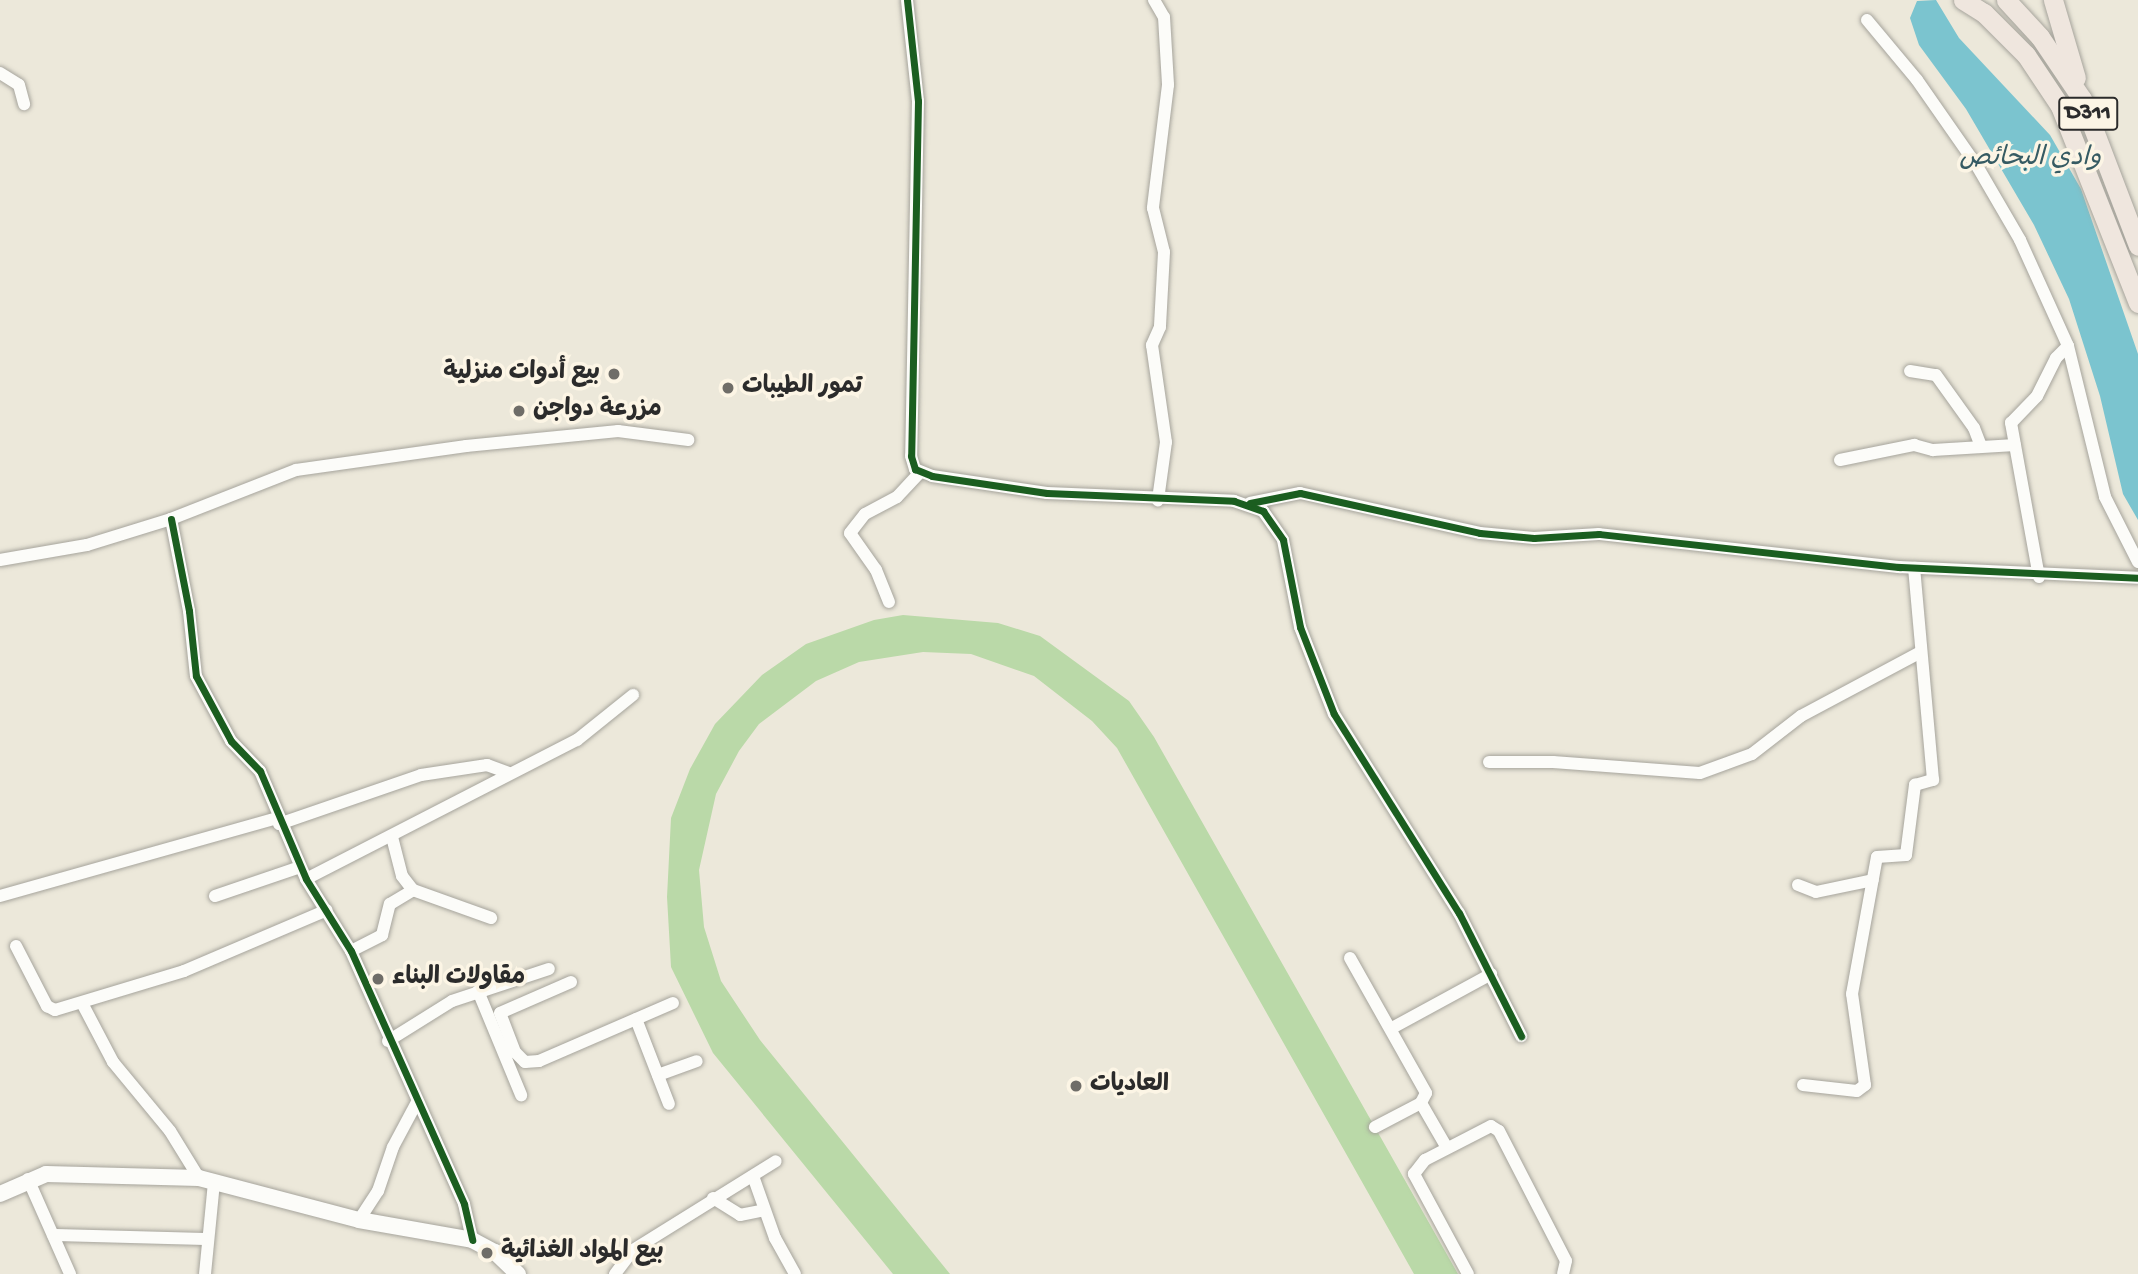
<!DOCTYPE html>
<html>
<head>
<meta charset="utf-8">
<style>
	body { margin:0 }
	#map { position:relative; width:2138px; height:1274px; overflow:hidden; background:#ece8da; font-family:"Gochi Hand","Playpen Sans Arabic",sans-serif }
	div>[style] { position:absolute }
	.green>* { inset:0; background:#bad9a8 }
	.water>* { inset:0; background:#7bc4cf }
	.roads { filter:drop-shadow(0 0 2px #a6a49c) drop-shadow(0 0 2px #a6a49c) }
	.minor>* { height:12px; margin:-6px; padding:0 6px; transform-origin:6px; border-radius:6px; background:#fcfcf9 }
	.tertiary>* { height:16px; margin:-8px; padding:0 8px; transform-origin:8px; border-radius:8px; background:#fcfcf9 }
	.primary>* { height:19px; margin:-9.5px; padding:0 9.5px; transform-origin:9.5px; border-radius:9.5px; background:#efe6de }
	.cycleway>* { height:7px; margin:-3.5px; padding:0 3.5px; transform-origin:3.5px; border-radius:3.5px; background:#1b5e20 }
	.dots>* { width:19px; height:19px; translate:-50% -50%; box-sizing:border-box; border:4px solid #fcf5e5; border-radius:50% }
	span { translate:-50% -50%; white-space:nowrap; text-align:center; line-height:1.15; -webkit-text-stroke:7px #fcf5e5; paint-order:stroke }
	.shield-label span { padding:2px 5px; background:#fcf5e5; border:2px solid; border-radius:5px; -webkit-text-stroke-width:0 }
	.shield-label { font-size:23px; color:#2b2b2b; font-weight:700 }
	.poi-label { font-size:24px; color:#2b2b2b; font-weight:700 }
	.right { translate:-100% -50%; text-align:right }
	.left { translate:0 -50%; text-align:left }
	.water-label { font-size:26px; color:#365b63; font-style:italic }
</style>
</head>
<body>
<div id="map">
	<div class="green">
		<i style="clip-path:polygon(903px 615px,998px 623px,1040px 636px,1129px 701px,1154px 737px,1458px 1274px,1414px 1274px,1117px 748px,1092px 721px,1034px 676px,971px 654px,923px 652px,859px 662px,816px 681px,759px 724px,739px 751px,716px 794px,699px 870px,704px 927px,721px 981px,760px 1040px,950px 1274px,893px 1274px,713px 1053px,671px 967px,667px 897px,671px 818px,690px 769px,715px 724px,762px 675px,806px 644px,874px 620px)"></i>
	</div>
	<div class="water">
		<i style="clip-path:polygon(1936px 0,1959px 38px,2050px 135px,2081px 189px,2138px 354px,2138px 520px,2123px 494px,2100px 396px,2069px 299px,2034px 225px,1966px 109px,1919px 45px,1910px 18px,1917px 1px)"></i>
	</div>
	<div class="roads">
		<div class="minor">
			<i style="left:907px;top:0;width:102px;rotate:83.8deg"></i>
			<i style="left:918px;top:101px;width:355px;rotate:91.1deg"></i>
			<i style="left:911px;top:456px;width:14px;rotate:73deg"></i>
			<i style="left:915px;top:469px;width:18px;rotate:22deg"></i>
			<i style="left:932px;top:476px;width:116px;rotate:8.4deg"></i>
			<i style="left:1047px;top:493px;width:187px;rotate:2.4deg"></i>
			<i style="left:1234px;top:501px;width:31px;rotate:19deg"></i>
			<i style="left:1263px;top:511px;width:35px;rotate:55deg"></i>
			<i style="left:1283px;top:540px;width:89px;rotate:78.9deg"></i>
			<i style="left:1300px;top:627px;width:93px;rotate:68.7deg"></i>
			<i style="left:1334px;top:714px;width:235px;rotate:57.9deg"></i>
			<i style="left:1459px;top:913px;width:138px;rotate:63.2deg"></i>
			<i style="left:1154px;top:0;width:20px;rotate:60deg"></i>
			<i style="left:1164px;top:17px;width:68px;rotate:86.6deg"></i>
			<i style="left:1168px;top:85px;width:124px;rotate:97deg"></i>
			<i style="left:1153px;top:208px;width:45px;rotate:76deg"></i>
			<i style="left:1164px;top:252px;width:75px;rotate:93.1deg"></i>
			<i style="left:1160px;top:327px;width:20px;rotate:114deg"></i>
			<i style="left:1152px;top:345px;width:98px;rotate:81.8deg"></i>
			<i style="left:1166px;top:442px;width:59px;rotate:97.9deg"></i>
			<i style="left:1867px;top:20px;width:78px;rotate:50.2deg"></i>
			<i style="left:1917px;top:80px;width:105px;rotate:55.1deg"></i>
			<i style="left:1977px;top:166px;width:86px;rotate:59.8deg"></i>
			<i style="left:2020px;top:240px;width:116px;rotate:65.6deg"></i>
			<i style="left:2068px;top:346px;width:155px;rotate:76.2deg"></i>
			<i style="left:2105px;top:497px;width:73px;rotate:63.1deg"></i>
			<i style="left:0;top:73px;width:22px;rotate:32deg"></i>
			<i style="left:19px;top:85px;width:20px;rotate:75deg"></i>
			<i style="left:1910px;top:371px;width:26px;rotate:9deg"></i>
			<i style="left:1936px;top:375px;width:65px;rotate:54.4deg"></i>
			<i style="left:1974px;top:428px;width:19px;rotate:69deg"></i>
			<i style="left:1840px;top:460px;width:76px;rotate:-11.5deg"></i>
			<i style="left:1914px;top:445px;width:20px;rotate:15deg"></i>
			<i style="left:1933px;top:450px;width:82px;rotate:-3.5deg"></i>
			<i style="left:1250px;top:503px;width:51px;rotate:-11.3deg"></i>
			<i style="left:1300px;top:493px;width:184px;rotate:12.5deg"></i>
			<i style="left:1480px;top:533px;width:54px;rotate:5.3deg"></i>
			<i style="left:1534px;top:538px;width:65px;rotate:-3.5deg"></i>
			<i style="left:1599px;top:534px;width:302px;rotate:6.3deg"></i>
			<i style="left:1899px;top:567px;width:239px;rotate:2.6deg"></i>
			<i style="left:171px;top:519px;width:94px;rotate:78.9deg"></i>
			<i style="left:189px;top:611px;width:65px;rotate:83.9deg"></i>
			<i style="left:196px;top:676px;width:74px;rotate:61.7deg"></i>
			<i style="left:231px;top:741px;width:42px;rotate:46deg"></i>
			<i style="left:260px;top:771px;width:117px;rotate:66.9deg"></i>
			<i style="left:306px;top:879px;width:85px;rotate:58deg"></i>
			<i style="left:351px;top:951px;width:277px;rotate:65.9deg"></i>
			<i style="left:464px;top:1204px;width:37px;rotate:77deg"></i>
			<i style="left:0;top:560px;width:88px;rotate:-9.8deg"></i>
			<i style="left:87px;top:545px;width:88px;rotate:-17.2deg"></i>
			<i style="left:171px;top:519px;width:134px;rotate:-21.4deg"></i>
			<i style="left:296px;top:470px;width:172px;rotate:-8deg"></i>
			<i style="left:466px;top:446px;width:153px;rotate:-5.6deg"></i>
			<i style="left:618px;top:431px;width:71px;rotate:7.3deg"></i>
			<i style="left:2039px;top:577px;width:157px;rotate:-100.3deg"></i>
			<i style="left:2011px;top:423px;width:37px;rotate:-46deg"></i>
			<i style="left:2037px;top:396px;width:42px;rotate:-63.4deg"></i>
			<i style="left:2056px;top:358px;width:17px;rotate:-45deg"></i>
			<i style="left:889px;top:602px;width:35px;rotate:-112deg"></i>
			<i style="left:876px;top:570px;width:45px;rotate:-125.1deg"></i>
			<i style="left:850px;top:533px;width:24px;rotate:-52deg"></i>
			<i style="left:865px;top:514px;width:36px;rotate:-28deg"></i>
			<i style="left:897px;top:497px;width:33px;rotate:-47deg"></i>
			<i style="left:1489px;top:762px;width:64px"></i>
			<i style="left:1553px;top:762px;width:147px;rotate:4.3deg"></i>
			<i style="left:1700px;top:773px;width:55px;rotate:-20.1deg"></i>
			<i style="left:1752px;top:754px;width:62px;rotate:-37.8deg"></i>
			<i style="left:1801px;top:716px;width:134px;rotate:-28.1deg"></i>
			<i style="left:279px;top:824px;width:150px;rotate:-19deg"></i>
			<i style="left:421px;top:775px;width:67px;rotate:-8.6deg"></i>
			<i style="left:487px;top:765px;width:23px;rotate:20deg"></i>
			<i style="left:392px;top:837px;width:40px;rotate:75.6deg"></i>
			<i style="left:402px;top:876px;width:18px;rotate:52deg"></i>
			<i style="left:413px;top:890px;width:83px;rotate:19.7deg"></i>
			<i style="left:306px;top:879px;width:305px;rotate:-27.2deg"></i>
			<i style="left:577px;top:740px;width:72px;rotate:-38.8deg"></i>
			<i style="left:1798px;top:885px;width:19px;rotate:21deg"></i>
			<i style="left:1816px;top:892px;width:58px;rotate:-11.9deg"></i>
			<i style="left:0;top:896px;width:288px;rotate:-15.7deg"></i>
			<i style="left:215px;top:896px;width:90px;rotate:-18.8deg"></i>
			<i style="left:16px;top:946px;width:68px;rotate:62.7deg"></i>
			<i style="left:47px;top:1006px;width:9px;rotate:27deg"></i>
			<i style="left:55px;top:1010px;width:135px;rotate:-16.8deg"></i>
			<i style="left:184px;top:971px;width:155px;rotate:-23.1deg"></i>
			<i style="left:351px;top:951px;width:35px;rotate:-27deg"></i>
			<i style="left:382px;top:935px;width:32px;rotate:-76deg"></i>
			<i style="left:390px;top:904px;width:27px;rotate:-31deg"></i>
			<i style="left:1350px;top:958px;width:155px;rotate:60.6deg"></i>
			<i style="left:1426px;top:1093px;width:11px;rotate:117deg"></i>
			<i style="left:1421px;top:1103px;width:52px;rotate:152.4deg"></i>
			<i style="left:571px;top:982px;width:77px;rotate:156.4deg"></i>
			<i style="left:500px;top:1013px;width:42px;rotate:69deg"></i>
			<i style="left:515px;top:1052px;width:14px;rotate:45deg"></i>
			<i style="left:525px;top:1062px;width:14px;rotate:-4deg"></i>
			<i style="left:539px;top:1061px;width:146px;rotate:-23.4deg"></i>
			<i style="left:478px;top:991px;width:113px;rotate:67.5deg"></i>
			<i style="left:82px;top:1003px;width:67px;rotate:62.3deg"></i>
			<i style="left:113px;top:1062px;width:89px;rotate:50.4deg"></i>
			<i style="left:170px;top:1131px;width:55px;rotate:58.3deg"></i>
			<i style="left:636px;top:1019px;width:91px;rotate:68.8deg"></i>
			<i style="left:1392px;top:1028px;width:113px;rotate:-28.6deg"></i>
			<i style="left:388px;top:1041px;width:75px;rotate:-32deg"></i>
			<i style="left:452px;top:1001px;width:102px;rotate:-18.3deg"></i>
			<i style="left:658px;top:1075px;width:41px;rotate:-19.7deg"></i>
			<i style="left:1803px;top:1085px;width:54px;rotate:6.3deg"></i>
			<i style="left:1857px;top:1091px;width:10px;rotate:-37deg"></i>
			<i style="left:1865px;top:1085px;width:92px;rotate:-98.1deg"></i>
			<i style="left:1852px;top:994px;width:139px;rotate:-79.7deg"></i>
			<i style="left:1877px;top:857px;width:29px;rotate:-4deg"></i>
			<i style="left:1906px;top:855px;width:71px;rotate:-82.7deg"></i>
			<i style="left:1915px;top:785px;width:19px;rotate:-16deg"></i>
			<i style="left:1933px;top:780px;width:213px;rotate:-95.1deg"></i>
			<i style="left:1421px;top:1103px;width:52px;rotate:60deg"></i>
			<i style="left:753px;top:1176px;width:66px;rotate:70.5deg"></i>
			<i style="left:775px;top:1238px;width:41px;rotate:60.9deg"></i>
			<i style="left:28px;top:1179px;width:104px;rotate:66.1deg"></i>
			<i style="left:713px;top:1198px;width:32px;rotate:32deg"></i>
			<i style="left:740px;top:1215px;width:25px;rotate:-11deg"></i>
			<i style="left:359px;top:1220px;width:35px;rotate:-57deg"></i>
			<i style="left:378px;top:1191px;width:46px;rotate:-71.2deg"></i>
			<i style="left:393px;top:1147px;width:49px;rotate:-61.9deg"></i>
			<i style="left:53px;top:1235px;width:155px;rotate:1.5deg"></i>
			<i style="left:205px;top:1274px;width:91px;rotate:-84.4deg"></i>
			<i style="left:615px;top:1274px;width:30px;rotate:-53deg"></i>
			<i style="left:633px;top:1250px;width:168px;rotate:-31.9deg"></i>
			<i style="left:1468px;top:1274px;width:114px;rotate:-118.4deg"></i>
			<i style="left:1414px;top:1174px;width:18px;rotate:-52deg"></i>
			<i style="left:1425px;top:1160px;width:74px;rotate:-27.3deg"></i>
			<i style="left:1491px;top:1126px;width:9px;rotate:32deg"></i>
			<i style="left:1499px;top:1131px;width:146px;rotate:62.7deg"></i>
			<i style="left:1566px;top:1261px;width:13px;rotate:103deg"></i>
		</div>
		<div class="tertiary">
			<i style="left:0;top:1194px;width:50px;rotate:-23.5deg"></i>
			<i style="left:46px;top:1174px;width:153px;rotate:1.5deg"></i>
			<i style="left:199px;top:1178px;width:165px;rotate:14.7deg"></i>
			<i style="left:359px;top:1220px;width:115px;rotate:10deg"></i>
			<i style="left:472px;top:1240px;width:26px;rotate:28deg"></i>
			<i style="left:495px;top:1252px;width:32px;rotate:44deg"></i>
		</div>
		<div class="primary">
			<i style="left:1963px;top:0;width:25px;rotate:32deg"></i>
			<i style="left:1984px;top:13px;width:59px;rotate:45deg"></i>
			<i style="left:2026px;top:55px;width:61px;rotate:56.3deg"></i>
			<i style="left:2060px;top:106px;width:212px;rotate:68.4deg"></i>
			<i style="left:2006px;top:0;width:50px;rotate:47.4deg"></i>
			<i style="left:2040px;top:37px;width:75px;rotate:55.9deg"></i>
			<i style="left:2082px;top:99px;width:157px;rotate:69.1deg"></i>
			<i style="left:2053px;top:0;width:81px;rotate:73.6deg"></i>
		</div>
	</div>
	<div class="cycleway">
		<i style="left:907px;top:0;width:102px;rotate:83.8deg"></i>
		<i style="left:918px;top:101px;width:355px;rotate:91.1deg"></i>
		<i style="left:911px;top:456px;width:14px;rotate:73deg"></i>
		<i style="left:915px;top:469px;width:18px;rotate:22deg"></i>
		<i style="left:932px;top:476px;width:116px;rotate:8.4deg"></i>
		<i style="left:1047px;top:493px;width:187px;rotate:2.4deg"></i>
		<i style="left:1234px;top:501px;width:31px;rotate:19deg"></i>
		<i style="left:1263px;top:511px;width:35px;rotate:55deg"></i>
		<i style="left:1283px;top:540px;width:89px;rotate:78.9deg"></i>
		<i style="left:1300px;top:627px;width:93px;rotate:68.7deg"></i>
		<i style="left:1334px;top:714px;width:235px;rotate:57.9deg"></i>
		<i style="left:1459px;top:913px;width:138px;rotate:63.2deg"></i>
		<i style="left:1250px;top:503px;width:51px;rotate:-11.3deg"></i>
		<i style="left:1300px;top:493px;width:184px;rotate:12.5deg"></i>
		<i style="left:1480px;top:533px;width:54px;rotate:5.3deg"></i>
		<i style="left:1534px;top:538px;width:65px;rotate:-3.5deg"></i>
		<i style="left:1599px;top:534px;width:302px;rotate:6.3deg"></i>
		<i style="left:1899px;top:567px;width:239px;rotate:2.6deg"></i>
		<i style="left:171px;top:519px;width:94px;rotate:78.9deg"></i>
		<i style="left:189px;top:611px;width:65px;rotate:83.9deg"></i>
		<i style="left:196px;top:676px;width:74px;rotate:61.7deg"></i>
		<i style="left:231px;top:741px;width:42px;rotate:46deg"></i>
		<i style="left:260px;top:771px;width:117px;rotate:66.9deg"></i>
		<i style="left:306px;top:879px;width:85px;rotate:58deg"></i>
		<i style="left:351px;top:951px;width:277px;rotate:65.9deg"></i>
		<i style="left:464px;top:1204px;width:37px;rotate:77deg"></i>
	</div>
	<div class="dots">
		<i style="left:614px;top:374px;background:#6f6d68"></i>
		<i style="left:728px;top:388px;background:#6f6d68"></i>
		<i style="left:519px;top:411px;background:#6f6d68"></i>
		<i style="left:378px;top:979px;background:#6f6d68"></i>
		<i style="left:1076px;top:1086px;background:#6f6d68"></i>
		<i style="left:487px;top:1253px;background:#6f6d68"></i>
	</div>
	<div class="shield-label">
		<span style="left:2088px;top:114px">D311</span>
	</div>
	<div class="poi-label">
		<span class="right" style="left:600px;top:374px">بيع أدوات منزلية</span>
		<span class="left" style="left:742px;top:388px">تمور الطيبات</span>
		<span class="left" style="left:533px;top:411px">مزرعة دواجن</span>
		<span class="left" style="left:392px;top:979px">مقاولات البناء</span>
		<span class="left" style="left:1090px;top:1086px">العاديات</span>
		<span class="left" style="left:501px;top:1253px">بيع المواد الغذائية</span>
	</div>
	<div class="water-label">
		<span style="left:2030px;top:160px">وادي البحائص</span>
	</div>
</div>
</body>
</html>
